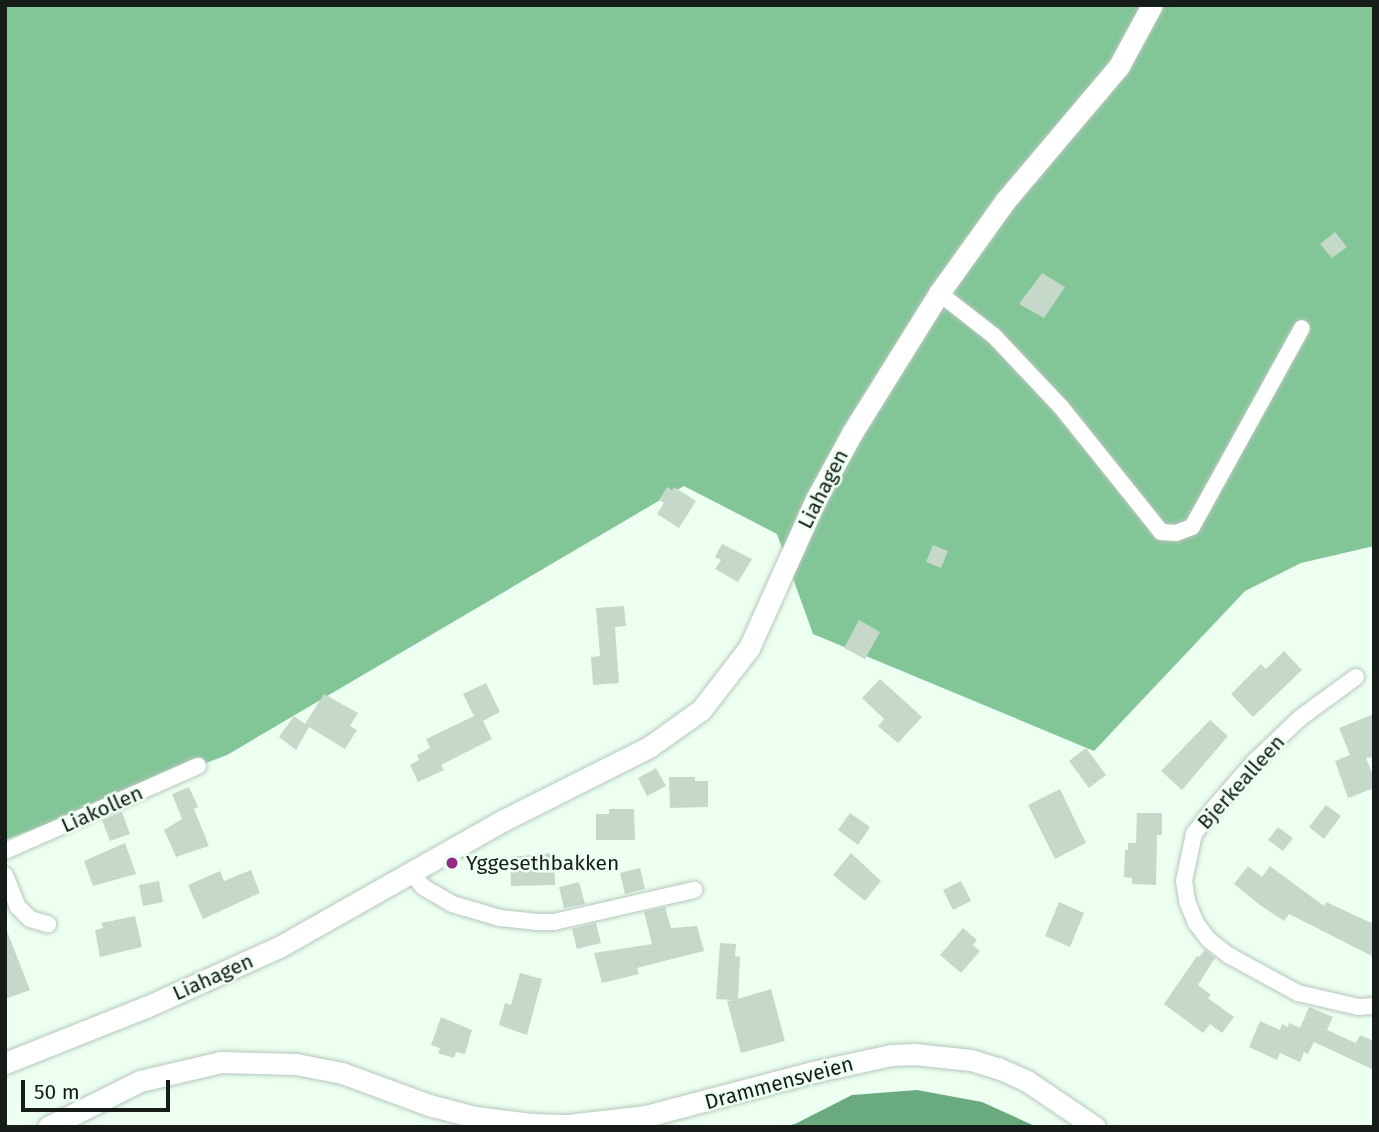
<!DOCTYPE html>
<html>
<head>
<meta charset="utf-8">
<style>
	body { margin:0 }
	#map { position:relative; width:1379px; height:1132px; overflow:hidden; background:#ecfff1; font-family:"Fira Sans",sans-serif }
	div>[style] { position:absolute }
	.forest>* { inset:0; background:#82c597 }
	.water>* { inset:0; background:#69ab7e }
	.building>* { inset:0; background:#c5d8ca }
	.roads { filter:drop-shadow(0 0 2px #b5c8ba) drop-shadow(0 0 2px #b5c8ba) }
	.street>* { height:16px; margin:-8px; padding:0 8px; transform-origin:8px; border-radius:8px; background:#fff }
	.secondary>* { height:21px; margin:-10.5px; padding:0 10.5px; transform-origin:10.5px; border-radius:10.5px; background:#fff }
	.dots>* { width:19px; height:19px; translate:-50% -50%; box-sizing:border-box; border:4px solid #ecfff1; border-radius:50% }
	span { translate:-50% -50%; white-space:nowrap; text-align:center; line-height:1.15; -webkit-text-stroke:5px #ecfff1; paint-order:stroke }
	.street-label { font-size:21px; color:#161c17 }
	.poi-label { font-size:21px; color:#161c17 }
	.left { translate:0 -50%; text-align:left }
	.frame { position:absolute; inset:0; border:7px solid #161c17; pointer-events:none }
	.scale { position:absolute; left:21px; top:1080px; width:149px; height:32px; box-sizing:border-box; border:4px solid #161c17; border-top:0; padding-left:9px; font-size:21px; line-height:24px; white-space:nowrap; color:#161c17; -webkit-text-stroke:5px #ecfff1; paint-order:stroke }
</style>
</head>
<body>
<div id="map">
	<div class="forest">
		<i style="clip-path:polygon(5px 5px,1374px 5px,1374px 546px,1301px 563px,1245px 591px,1094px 751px,813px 634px,777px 534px,684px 486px,227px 755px,5px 840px)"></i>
	</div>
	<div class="water">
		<i style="clip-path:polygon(917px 1090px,982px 1102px,1037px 1127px,782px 1127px,795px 1124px,852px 1095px)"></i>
	</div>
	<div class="building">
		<i style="clip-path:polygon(1335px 232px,1347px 247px,1332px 258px,1320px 244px)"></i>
		<i style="clip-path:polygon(1042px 273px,1065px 287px,1044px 318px,1019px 304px)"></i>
		<i style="clip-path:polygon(667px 487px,672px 490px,674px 487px,696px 501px,679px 528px,657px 514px,664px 503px,659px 500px)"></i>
		<i style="clip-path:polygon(722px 544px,752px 559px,738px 582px,715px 569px,721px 560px,715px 557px)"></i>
		<i style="clip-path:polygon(933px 545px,948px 551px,941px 568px,926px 562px)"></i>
		<i style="clip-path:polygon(624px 606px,626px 626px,615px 627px,619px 683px,593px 685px,591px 657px,600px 656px,596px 608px)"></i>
		<i style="clip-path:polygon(859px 620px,880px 632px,865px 659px,844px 648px)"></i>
		<i style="clip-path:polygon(1284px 651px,1302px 670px,1253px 717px,1231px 694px,1261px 664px,1266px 669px)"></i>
		<i style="clip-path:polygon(880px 679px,922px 717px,898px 743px,878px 726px,884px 719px,862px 698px)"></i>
		<i style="clip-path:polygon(486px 683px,500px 712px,483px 721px,492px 739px,441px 765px,444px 770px,418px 782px,410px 765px,419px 760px,417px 755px,430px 748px,426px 739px,474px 716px,463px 694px)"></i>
		<i style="clip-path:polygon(324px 694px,358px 713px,350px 726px,357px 730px,345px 749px,309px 727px,296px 750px,279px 737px,294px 716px,305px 724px)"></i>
		<i style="clip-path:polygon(1374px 714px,1374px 757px,1366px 758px,1374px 778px,1374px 788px,1348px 798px,1335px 761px,1350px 755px,1339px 728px)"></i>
		<i style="clip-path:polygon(1210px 720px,1228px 736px,1182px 790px,1161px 771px)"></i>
		<i style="clip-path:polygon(1086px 748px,1106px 775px,1089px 788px,1069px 761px)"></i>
		<i style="clip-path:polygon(656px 768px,666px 786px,647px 796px,638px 778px)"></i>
		<i style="clip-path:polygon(669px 777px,695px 777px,695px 781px,708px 781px,708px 807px,670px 808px)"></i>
		<i style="clip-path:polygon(189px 787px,198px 807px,194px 809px,209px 846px,176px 857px,164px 830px,182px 819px,172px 794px)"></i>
		<i style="clip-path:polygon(1060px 789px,1086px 843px,1055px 859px,1028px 805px)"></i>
		<i style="clip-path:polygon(1326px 805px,1341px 816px,1324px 839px,1309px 827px)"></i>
		<i style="clip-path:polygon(609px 809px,634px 809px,635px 840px,596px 840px,596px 814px,609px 814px)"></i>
		<i style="clip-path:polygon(122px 812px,130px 834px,110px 841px,102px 820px)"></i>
		<i style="clip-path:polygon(850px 813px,870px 827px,858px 845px,838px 830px)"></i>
		<i style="clip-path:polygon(1137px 813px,1162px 813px,1162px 835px,1157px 835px,1156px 885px,1132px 884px,1132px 878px,1124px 877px,1125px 850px,1128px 850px,1128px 843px,1136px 843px)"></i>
		<i style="clip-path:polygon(1278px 827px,1293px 838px,1283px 851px,1268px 840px)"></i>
		<i style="clip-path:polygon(125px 843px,136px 874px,93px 886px,84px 861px)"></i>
		<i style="clip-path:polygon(554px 853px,555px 885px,511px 886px,510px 857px)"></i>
		<i style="clip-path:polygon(851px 853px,881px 881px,865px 901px,833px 875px)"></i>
		<i style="clip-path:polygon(1248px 866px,1262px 877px,1270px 866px,1324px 906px,1326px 902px,1374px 924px,1374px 957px,1289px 914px,1284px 921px,1260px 905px,1234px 884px)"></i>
		<i style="clip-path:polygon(640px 868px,645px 889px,625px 894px,620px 873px)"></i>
		<i style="clip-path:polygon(251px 870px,260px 893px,203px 919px,188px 885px,220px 871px,224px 881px)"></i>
		<i style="clip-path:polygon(159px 881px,163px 902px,143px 906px,139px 885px)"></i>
		<i style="clip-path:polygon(961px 881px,971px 901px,953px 910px,943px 890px)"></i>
		<i style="clip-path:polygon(579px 882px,585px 904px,564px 908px,559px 887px)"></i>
		<i style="clip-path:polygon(1059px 902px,1084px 913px,1070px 947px,1045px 936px)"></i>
		<i style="clip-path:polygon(665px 907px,671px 928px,697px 926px,704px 951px,637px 968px,639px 974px,602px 983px,594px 953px,652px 944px,644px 912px)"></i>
		<i style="clip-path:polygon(135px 916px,142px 947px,100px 957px,95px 930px,103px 928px,101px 923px)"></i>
		<i style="clip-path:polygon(596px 923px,601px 943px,577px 949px,572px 929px)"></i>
		<i style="clip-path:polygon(5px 926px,30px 990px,5px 999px)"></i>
		<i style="clip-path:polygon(963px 928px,977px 940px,973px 945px,980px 951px,961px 973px,940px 955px)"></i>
		<i style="clip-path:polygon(720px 943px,736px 944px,735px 956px,740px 957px,738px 999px,771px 989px,785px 1041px,741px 1053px,727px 1001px,733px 1000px,716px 999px)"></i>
		<i style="clip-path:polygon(1205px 950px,1215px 958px,1198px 985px,1211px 995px,1208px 998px,1234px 1017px,1222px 1033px,1210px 1024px,1203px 1033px,1164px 1004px,1197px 956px,1199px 957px)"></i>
		<i style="clip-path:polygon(520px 973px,542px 979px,527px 1035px,499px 1025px,505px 1003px,511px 1005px)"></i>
		<i style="clip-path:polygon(1309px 1007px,1333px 1017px,1327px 1030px,1356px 1043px,1360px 1035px,1374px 1041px,1374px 1070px,1314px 1042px,1308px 1054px,1304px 1052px,1300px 1062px,1280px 1053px,1277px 1060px,1249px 1047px,1260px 1021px,1280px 1030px,1282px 1024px,1288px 1027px,1289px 1023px,1300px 1028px)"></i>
		<i style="clip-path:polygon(441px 1017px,472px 1030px,465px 1054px,456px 1052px,454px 1058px,438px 1053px,440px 1048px,431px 1045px)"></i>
	</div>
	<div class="roads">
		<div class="street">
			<i style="left:939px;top:293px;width:70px;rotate:38deg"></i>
			<i style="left:994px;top:336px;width:98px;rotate:46.7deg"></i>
			<i style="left:1061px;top:407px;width:160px;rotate:51.3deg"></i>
			<i style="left:1161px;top:532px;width:15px;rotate:4deg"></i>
			<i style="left:1176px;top:533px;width:17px;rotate:-21deg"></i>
			<i style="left:1192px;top:527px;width:227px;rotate:-61.1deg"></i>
			<i style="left:1356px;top:677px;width:69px;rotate:143.8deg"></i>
			<i style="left:1300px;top:718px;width:64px;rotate:136.3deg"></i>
			<i style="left:1254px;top:762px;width:61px;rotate:131deg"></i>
			<i style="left:1214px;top:808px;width:33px;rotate:128deg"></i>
			<i style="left:1194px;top:834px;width:48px;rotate:102deg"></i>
			<i style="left:1184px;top:881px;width:20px;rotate:81deg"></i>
			<i style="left:1187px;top:901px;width:24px;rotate:68deg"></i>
			<i style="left:1196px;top:923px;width:21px;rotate:53deg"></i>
			<i style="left:1209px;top:940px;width:24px;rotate:38deg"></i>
			<i style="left:1228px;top:955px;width:80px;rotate:28.5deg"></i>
			<i style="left:1298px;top:993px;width:62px;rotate:13.1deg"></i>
			<i style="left:1358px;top:1007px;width:16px;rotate:-4deg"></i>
			<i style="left:5px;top:851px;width:211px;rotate:-23.8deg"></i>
			<i style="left:411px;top:872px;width:19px;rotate:51deg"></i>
			<i style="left:423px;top:887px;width:34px;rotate:30deg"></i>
			<i style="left:452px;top:904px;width:50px;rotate:16.3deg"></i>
			<i style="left:500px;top:918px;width:36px;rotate:6deg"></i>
			<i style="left:536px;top:922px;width:18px"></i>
			<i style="left:554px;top:922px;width:144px;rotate:-12.9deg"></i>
			<i style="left:5px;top:875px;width:35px;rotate:68deg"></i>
			<i style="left:18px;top:907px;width:17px;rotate:45deg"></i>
			<i style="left:30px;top:919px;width:19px;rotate:16deg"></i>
		</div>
		<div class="secondary">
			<i style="left:5px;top:1063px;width:152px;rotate:-21.7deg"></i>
			<i style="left:146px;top:1007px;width:148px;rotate:-24.3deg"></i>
			<i style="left:281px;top:946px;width:254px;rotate:-29.5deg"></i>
			<i style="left:502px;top:821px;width:165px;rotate:-26.7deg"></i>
			<i style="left:649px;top:747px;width:64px;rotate:-35.4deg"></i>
			<i style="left:701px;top:710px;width:78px;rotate:-52.3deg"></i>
			<i style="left:749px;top:648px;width:163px;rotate:-65.8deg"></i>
			<i style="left:816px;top:499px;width:75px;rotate:-61.4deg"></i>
			<i style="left:852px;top:433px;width:165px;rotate:-58.1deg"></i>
			<i style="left:939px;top:293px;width:113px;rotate:-54.3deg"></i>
			<i style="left:1005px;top:201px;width:177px;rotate:-49.8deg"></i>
			<i style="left:1119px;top:66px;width:69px;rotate:-61.6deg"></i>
			<i style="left:48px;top:1127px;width:103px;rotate:-26.6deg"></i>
			<i style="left:140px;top:1081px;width:83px;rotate:-13.2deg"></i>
			<i style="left:221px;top:1062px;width:75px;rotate:1.5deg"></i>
			<i style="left:296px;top:1064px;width:47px;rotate:11.1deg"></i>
			<i style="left:342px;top:1073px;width:93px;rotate:20.2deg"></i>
			<i style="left:429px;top:1105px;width:48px;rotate:14.6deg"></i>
			<i style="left:475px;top:1117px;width:56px;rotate:7.1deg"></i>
			<i style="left:531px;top:1124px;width:37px;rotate:2deg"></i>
			<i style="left:568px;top:1125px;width:79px;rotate:-6.6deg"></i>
			<i style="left:646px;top:1116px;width:173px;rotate:-14.8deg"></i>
			<i style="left:813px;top:1072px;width:80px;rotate:-12.3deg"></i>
			<i style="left:891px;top:1055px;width:23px;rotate:-2deg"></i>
			<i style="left:914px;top:1054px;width:57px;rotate:6deg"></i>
			<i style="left:971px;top:1060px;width:28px;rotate:17deg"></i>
			<i style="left:998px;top:1068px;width:32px;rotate:24deg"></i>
			<i style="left:1027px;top:1081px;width:82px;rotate:34.1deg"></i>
		</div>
	</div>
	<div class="dots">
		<i style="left:452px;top:863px;background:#972989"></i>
	</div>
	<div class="street-label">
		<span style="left:823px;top:489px;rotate:-63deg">Liahagen</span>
		<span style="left:1241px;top:782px;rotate:-48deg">Bjerkealleen</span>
		<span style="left:102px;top:809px;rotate:-24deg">Liakollen</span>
		<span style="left:213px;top:977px;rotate:-24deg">Liahagen</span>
		<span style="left:779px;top:1083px;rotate:-15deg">Drammensveien</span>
	</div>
	<div class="poi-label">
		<span class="left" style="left:466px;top:863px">Yggesethbakken</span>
	</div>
	<div class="frame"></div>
	<div class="scale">50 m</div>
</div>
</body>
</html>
